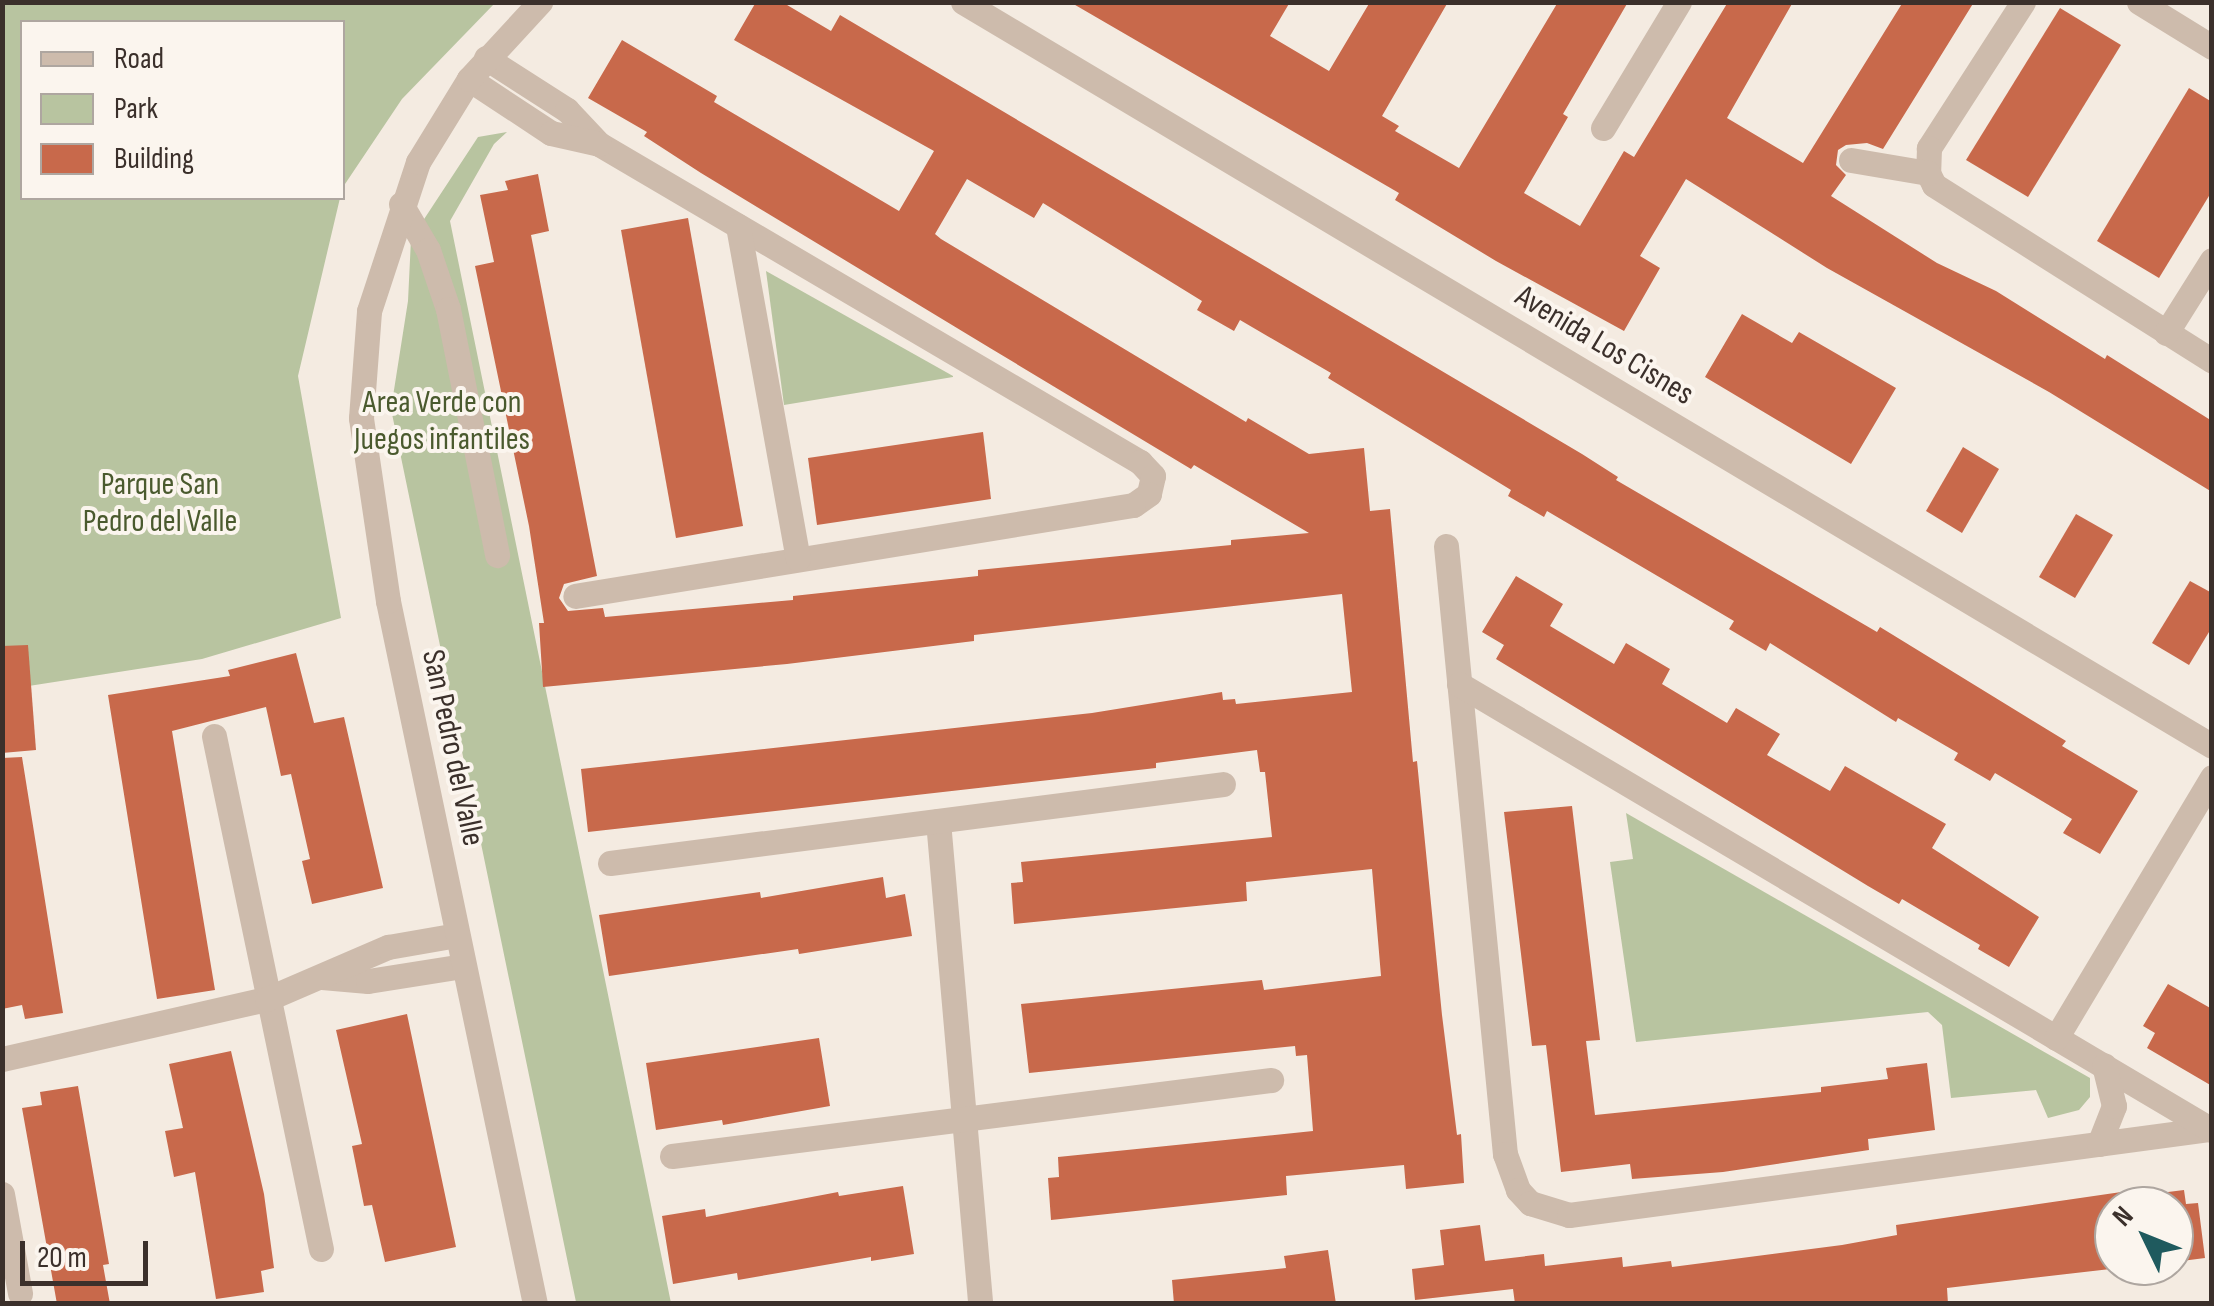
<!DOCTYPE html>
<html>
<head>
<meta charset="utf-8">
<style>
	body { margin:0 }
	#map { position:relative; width:2214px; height:1306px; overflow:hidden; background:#f4ebe1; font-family:"Sofia Sans Condensed",sans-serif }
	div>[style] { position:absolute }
	.green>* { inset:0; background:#b8c4a0 }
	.building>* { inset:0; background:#c8694b }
	.street>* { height:25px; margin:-12.5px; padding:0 12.5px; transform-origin:12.5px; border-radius:12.5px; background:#cdbbac }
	span { translate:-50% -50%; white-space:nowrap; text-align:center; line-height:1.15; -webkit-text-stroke:8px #fbf5ee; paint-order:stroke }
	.street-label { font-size:32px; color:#3b302b }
	.park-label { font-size:32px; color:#4a5a2e }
	.frame { position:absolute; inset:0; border:5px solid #3b302b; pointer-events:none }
	.legend { position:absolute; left:20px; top:20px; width:325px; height:180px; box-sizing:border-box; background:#fbf5ee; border:2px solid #aea6a0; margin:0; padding:12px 18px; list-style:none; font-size:30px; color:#3b302b }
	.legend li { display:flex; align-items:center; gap:20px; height:50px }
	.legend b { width:50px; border:2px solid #aea6a0 }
	.north { position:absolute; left:2094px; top:1186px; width:100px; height:100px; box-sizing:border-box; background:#fbf5ee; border:2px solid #aea6a0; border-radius:50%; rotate:313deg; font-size:28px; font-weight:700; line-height:40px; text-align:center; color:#3b302b }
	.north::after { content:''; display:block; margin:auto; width:35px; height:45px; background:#1f5a5e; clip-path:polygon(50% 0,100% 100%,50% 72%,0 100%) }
	.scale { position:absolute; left:20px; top:1241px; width:128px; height:45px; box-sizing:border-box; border:5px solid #3b302b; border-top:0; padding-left:12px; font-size:30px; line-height:35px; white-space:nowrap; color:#3b302b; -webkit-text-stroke:8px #fbf5ee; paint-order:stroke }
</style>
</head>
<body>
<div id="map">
	<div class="green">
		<i style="clip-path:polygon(2px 3px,495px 3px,402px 99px,343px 187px,342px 22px,22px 22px,22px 198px,340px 198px,298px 376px,341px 618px,202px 659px,3px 690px)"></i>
		<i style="clip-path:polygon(507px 132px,494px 144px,450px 221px,671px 1303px,576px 1302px,391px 409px,408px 301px,411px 239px,478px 137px)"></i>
		<i style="clip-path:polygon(766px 271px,953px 376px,953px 377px,784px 405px)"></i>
		<i style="clip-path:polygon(1626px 813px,2090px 1078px,2090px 1097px,2079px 1110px,2048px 1118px,2036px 1090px,1951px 1098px,1942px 1025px,1928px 1012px,1636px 1042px,1610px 862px,1633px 859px)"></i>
	</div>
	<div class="building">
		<i style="clip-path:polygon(756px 2px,782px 2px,831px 31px,840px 15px,1582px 454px,1618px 477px,1616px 480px,1877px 632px,1880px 627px,2066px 741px,2062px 746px,2138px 791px,2100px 854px,2063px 833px,2072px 819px,1995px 773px,1990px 781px,1954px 760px,1958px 753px,1898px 718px,1896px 722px,1770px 643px,1766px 651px,1729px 629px,1734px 621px,1547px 511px,1544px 517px,1508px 496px,1511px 490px,1328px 378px,1331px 373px,1240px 320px,1234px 331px,1197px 310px,1202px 301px,1043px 203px,1034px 218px,967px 179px,935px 234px,941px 239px,1246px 422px,1248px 418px,1309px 454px,1364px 448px,1370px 511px,1390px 509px,1413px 762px,1417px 761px,1442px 1015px,1457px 1135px,1461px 1134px,1464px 1183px,1406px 1189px,1404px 1165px,1286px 1176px,1287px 1195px,1051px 1220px,1048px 1178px,1059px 1177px,1058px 1157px,1313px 1131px,1307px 1055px,1296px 1056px,1295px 1046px,1029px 1073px,1021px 1004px,1262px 980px,1264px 990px,1381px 976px,1372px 869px,1246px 882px,1247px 901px,1014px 924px,1011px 883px,1023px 882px,1021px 862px,1272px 837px,1265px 772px,1260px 772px,1257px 750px,1156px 763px,1156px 768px,588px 832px,581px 769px,1092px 713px,1222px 692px,1223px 700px,1235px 699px,1236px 704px,1352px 692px,1342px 594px,974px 635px,974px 641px,787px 664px,543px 687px,539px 623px,544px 623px,529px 526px,475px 266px,494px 262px,480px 195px,508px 190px,505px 181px,538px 174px,549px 231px,531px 235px,597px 576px,564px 584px,559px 598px,568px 611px,603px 608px,605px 617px,793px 600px,793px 596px,978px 576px,978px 570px,1231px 545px,1231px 540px,1309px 533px,1194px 465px,1191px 469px,990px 348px,701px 173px,644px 136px,647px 132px,588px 98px,622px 40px,717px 96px,714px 102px,899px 211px,934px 151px,734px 40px)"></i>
		<i style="clip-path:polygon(1070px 2px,1290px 2px,1270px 36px,1329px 71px,1370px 2px,1448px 2px,1382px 116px,1399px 126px,1395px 131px,1459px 168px,1558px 2px,1628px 2px,1563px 114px,1568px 117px,1524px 193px,1580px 226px,1624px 151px,1634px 157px,1728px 2px,1793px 2px,1727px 118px,1803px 163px,1903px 2px,1974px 2px,1883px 149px,1867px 143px,1846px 145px,1838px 150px,1836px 165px,1846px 175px,1831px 196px,1937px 263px,1996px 291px,2105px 359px,2107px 355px,2212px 421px,2212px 492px,2049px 392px,1827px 268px,1686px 179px,1640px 256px,1660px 268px,1624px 331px,1496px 261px,1395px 200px,1399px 193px)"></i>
		<i style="clip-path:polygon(2060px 8px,2121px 45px,2028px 197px,1966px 160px)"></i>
		<i style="clip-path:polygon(2189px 88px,2212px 102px,2212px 191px,2159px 278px,2097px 241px)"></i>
		<i style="clip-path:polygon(688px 218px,743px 526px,676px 538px,621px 230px)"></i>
		<i style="clip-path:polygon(1742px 314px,1792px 343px,1799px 332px,1896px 388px,1851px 464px,1705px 377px)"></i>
		<i style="clip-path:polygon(983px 432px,991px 499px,817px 525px,808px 458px)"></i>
		<i style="clip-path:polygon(1963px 447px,1999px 469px,1962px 533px,1926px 511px)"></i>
		<i style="clip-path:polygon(2076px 514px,2113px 535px,2075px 598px,2039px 577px)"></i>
		<i style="clip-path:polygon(1516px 576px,1563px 604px,1550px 626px,1614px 664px,1626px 643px,1670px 669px,1662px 684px,1727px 723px,1736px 708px,1780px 734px,1767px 755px,1830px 791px,1845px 766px,1946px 824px,1932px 848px,2039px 917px,2009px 967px,1978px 949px,1980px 945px,1902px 899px,1899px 904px,1868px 886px,1496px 659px,1504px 645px,1482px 632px)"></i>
		<i style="clip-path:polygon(2190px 581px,2212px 593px,2212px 627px,2189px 665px,2152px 643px)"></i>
		<i style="clip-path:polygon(28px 645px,36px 750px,2px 753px,2px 646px)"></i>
		<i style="clip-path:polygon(296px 653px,314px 723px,344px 717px,383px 888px,312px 904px,302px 861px,310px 859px,291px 774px,281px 776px,266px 707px,172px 731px,215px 990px,157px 999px,108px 695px,230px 676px,228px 670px)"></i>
		<i style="clip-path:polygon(22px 757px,63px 1013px,25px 1019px,22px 1005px,2px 1009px,2px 758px)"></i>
		<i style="clip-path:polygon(1572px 806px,1600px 1040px,1586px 1041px,1595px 1115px,1821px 1092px,1821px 1087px,1888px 1079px,1886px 1068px,1927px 1063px,1935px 1130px,1868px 1139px,1869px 1150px,1723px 1172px,1632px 1179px,1630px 1164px,1561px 1172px,1546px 1045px,1532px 1046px,1504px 812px)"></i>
		<i style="clip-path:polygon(883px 877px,886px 898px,905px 894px,912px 936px,799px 954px,798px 949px,609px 976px,599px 915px,760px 892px,761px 898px)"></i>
		<i style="clip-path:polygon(2168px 984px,2212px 1009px,2212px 1086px,2147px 1048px,2155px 1033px,2143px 1026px)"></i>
		<i style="clip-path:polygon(407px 1014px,456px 1247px,385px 1262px,372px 1205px,364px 1206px,352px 1146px,362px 1144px,336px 1030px)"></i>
		<i style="clip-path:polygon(819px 1038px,830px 1106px,723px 1125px,722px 1120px,656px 1130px,646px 1063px)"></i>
		<i style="clip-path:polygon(231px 1051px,264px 1194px,274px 1268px,261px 1271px,264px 1292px,216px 1299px,195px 1172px,174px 1177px,165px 1131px,183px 1128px,169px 1064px)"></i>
		<i style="clip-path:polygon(78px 1086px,109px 1264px,103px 1265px,110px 1304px,57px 1304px,22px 1108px,42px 1105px,40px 1092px)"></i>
		<i style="clip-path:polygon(903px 1186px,914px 1254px,871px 1261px,871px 1257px,738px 1280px,737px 1273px,673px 1284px,662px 1216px,705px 1209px,706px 1217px,838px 1192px,839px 1196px)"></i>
		<i style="clip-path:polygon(2135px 1190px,2136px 1196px,2184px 1190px,2186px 1204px,2198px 1203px,2205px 1258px,2174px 1262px,2174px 1206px,2114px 1206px,2114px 1266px,2136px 1266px,1947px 1288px,1948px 1304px,1515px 1304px,1513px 1289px,1415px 1300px,1412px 1269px,1444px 1265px,1440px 1230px,1480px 1225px,1485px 1261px,1544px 1254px,1545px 1266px,1622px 1257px,1623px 1267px,1671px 1261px,1672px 1267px,1842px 1245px,1897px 1235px,1896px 1225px)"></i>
		<i style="clip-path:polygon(1328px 1250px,1336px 1304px,1174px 1304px,1172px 1280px,1286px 1268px,1284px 1256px)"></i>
	</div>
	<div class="street">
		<i style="left:963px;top:2px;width:1454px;rotate:30.78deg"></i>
		<i style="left:2023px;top:2px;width:174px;rotate:122.8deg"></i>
		<i style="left:1929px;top:148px;width:25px;rotate:92deg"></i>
		<i style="left:1928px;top:173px;width:13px;rotate:63deg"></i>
		<i style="left:1934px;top:185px;width:329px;rotate:32.3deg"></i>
		<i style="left:2139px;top:2px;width:86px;rotate:31.7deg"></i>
		<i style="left:486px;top:58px;width:96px;rotate:32.7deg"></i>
		<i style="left:567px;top:110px;width:47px;rotate:46.7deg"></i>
		<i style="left:599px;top:144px;width:628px;rotate:30.45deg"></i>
		<i style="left:1140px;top:462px;width:19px;rotate:47deg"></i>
		<i style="left:1153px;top:476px;width:18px;rotate:103deg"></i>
		<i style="left:1149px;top:494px;width:19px;rotate:145deg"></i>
		<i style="left:1133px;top:505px;width:565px;rotate:170.74deg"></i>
		<i style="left:469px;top:79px;width:98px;rotate:33.4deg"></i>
		<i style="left:551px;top:133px;width:49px;rotate:12.9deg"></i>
		<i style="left:1603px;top:128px;width:147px;rotate:-58.9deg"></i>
		<i style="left:1851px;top:160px;width:78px;rotate:9.6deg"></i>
		<i style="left:401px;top:204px;width:53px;rotate:59.6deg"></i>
		<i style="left:428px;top:250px;width:62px;rotate:71.3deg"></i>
		<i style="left:448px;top:309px;width:251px;rotate:78.7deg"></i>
		<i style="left:738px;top:226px;width:338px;rotate:79.8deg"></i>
		<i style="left:2166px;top:333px;width:86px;rotate:-57.8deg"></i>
		<i style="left:1446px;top:546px;width:611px;rotate:84.46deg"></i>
		<i style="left:1505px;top:1154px;width:38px;rotate:70deg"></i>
		<i style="left:1518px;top:1190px;width:18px;rotate:47deg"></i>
		<i style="left:1530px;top:1203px;width:41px;rotate:17.1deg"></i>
		<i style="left:1569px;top:1215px;width:647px;rotate:-7.64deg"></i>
		<i style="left:1459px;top:684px;width:875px;rotate:30.64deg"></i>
		<i style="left:214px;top:736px;width:524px;rotate:78.22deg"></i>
		<i style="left:938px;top:821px;width:485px;rotate:85deg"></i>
		<i style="left:610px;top:863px;width:618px;rotate:-7.34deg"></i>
		<i style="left:322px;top:977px;width:46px;rotate:5deg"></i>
		<i style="left:368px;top:981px;width:96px;rotate:-9deg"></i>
		<i style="left:2056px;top:1038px;width:304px;rotate:-59.1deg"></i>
		<i style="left:2px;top:1059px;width:272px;rotate:-12.8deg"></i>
		<i style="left:267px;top:999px;width:132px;rotate:-23.3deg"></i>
		<i style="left:388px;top:947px;width:70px;rotate:-9.9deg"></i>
		<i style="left:2099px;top:1144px;width:41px;rotate:-68.5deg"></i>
		<i style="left:2114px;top:1106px;width:42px;rotate:-103.7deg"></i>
		<i style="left:672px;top:1156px;width:604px;rotate:-7.23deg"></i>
		<i style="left:2px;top:1194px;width:101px;rotate:79.7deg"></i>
		<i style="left:535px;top:1304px;width:718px;rotate:-101.81deg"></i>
		<i style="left:388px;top:601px;width:185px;rotate:-98.4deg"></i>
		<i style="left:361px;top:418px;width:107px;rotate:-85.7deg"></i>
		<i style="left:369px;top:311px;width:157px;rotate:-71.8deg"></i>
		<i style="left:418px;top:162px;width:97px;rotate:-58.4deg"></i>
		<i style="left:469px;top:79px;width:105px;rotate:-47.3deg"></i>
	</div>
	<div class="street-label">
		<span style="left:1604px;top:346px;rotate:31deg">Avenida Los Cisnes</span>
		<span style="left:452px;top:748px;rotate:78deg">San Pedro del Valle</span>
	</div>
	<div class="park-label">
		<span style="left:442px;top:422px">Area Verde con<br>Juegos infantiles</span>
		<span style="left:160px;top:504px">Parque San<br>Pedro del Valle</span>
	</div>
	<div class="frame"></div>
	<ul class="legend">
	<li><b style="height:12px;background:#cdbbac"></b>Road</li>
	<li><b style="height:28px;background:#b8c4a0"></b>Park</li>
	<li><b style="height:28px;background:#c8694b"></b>Building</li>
	</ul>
	<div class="north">N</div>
	<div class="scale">20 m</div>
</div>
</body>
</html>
